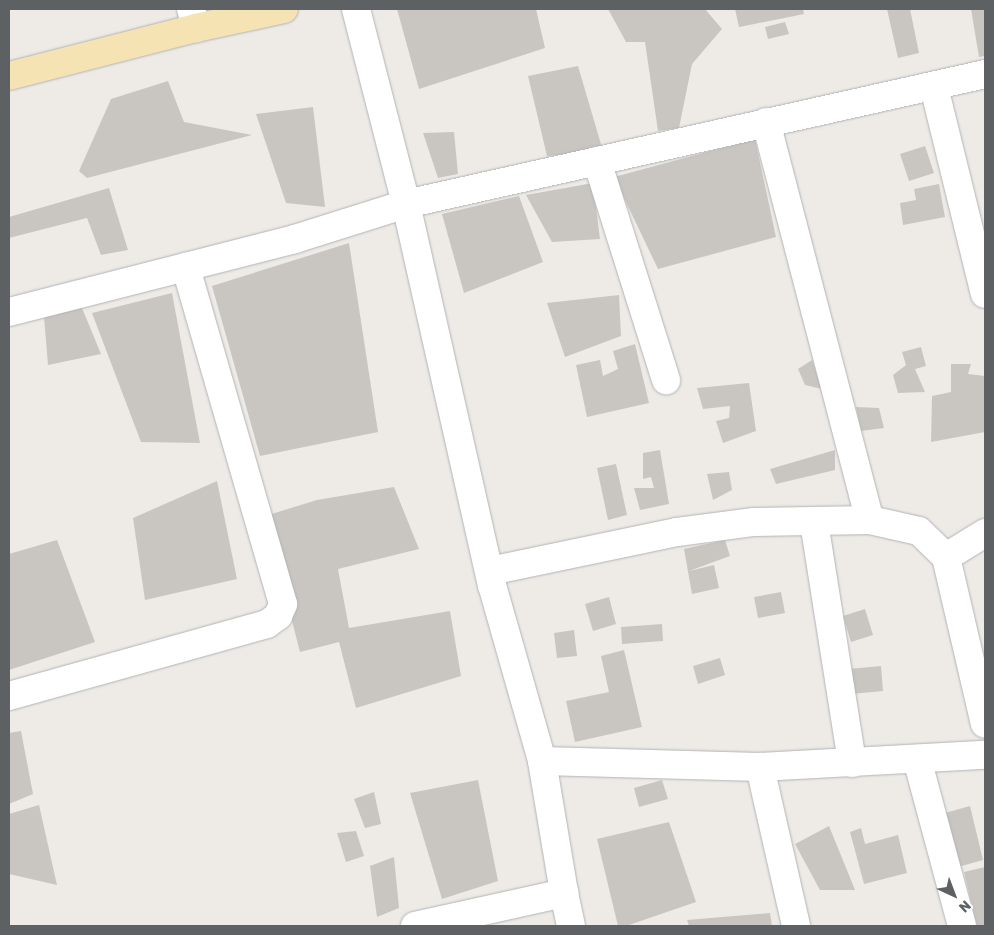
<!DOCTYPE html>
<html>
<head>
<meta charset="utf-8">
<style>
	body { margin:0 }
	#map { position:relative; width:994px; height:935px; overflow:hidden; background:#eeebe6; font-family:Rubik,sans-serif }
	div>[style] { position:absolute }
	.building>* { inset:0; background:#c9c6c2 }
	.roads { filter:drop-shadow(0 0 1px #b1b3b6) drop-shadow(0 0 1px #b1b3b6) }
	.minor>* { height:28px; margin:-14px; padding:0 14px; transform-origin:14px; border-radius:14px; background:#fff }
	.major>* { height:28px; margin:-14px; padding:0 14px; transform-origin:14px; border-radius:14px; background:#f6e3b3 }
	span { translate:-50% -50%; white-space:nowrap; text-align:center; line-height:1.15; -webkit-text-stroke:5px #fff; paint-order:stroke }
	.frame { position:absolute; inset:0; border:10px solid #5d6164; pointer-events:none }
	.north { position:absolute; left:929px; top:870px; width:50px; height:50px; -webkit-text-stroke:4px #fff; paint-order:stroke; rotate:137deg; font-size:14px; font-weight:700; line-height:20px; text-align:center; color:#5d6164 }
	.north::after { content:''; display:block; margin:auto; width:18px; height:22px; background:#5d6164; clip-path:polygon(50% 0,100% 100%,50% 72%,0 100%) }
</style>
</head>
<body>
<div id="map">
	<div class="building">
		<i style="clip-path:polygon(397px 9px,536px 9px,545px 48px,419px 89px)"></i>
		<i style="clip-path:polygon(608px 9px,705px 9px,722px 29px,692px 64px,679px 128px,658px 131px,645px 42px,626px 42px)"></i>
		<i style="clip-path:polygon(735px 9px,803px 9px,804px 14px,739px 27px)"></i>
		<i style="clip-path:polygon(887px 9px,910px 9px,919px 53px,898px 58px)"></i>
		<i style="clip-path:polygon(971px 9px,985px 9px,985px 56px,979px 57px)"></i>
		<i style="clip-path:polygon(785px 22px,789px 34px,768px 39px,765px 27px)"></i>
		<i style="clip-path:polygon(578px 66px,603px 151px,547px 156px,528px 76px)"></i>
		<i style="clip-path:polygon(168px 81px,184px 122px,252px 135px,87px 178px,79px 171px,111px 99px)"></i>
		<i style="clip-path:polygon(313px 107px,325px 207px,286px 203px,256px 114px)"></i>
		<i style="clip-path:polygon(454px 132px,458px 174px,438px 178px,423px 133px)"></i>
		<i style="clip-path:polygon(755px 139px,776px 237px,658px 269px,614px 177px)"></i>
		<i style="clip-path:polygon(925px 146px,934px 173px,909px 181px,900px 154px)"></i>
		<i style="clip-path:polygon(593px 183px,600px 239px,552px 242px,526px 195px)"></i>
		<i style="clip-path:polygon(939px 184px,945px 217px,903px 225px,900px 203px,916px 200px,914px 189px)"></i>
		<i style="clip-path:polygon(109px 188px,128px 250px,101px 255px,87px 218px,9px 238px,9px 217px)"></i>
		<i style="clip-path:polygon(519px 196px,543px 262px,464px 293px,442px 214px)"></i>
		<i style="clip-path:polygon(349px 243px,378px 432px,260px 456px,212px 286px)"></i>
		<i style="clip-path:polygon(172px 293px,200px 443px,141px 442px,92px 313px)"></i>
		<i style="clip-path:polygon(619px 295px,621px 336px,565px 357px,547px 303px)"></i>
		<i style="clip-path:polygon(82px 308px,101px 354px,48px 365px,44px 317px)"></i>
		<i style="clip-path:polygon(635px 344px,649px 403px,587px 417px,576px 365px,600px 360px,603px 376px,618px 369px,613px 351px)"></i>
		<i style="clip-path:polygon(921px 347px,926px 366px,915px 369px,925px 392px,898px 393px,893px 375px,906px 365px,902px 352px)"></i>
		<i style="clip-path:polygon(812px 360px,822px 389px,805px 385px,798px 369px)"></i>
		<i style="clip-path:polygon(951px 364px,971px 364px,968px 374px,985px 376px,985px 432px,931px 442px,932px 396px,951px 392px)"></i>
		<i style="clip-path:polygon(749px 383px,756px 431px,723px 443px,716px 421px,729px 418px,730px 406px,703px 409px,697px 388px)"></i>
		<i style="clip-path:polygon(856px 407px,879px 408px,884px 428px,861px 431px)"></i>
		<i style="clip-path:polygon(660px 450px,669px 504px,640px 510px,634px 488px,654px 488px,651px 477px,643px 479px,643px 453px)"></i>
		<i style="clip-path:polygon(835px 450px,835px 470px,776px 484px,770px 469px)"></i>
		<i style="clip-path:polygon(616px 464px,627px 515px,608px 520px,597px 468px)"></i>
		<i style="clip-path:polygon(729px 472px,732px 490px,713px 500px,707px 474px)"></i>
		<i style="clip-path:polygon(217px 481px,237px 579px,145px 600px,133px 518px)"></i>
		<i style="clip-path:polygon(394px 487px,419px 549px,338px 569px,349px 628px,450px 611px,461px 676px,356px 708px,339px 642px,300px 652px,265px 516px,317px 500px)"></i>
		<i style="clip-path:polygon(57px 540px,95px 642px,9px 670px,9px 554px)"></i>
		<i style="clip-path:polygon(725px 540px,730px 556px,689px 571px,714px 565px,719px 588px,692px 594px,684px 549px)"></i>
		<i style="clip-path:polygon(781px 592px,785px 613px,758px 618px,754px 597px)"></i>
		<i style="clip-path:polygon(609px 597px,616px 624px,593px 631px,585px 604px)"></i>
		<i style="clip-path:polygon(865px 609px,873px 635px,851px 642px,843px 616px)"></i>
		<i style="clip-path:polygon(662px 624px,663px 641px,622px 644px,621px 627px)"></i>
		<i style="clip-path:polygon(574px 630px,577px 656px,557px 658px,554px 633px)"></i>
		<i style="clip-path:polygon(624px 650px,642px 727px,575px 742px,566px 701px,609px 692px,601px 656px)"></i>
		<i style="clip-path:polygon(720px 658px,725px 675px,698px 684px,693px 666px)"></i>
		<i style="clip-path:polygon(881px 666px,883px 691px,851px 694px,848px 669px)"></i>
		<i style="clip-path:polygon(21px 731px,33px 794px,9px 804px,9px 733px)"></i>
		<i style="clip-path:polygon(478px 780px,498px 881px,442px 899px,410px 793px)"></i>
		<i style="clip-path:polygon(662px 780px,668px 799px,639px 807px,634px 788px)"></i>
		<i style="clip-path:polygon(374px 792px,381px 824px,365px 828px,354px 799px)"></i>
		<i style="clip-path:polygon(39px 805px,57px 885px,9px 874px,9px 814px)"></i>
		<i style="clip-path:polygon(970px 806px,983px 860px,958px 867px,945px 813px)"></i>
		<i style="clip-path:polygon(669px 822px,696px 902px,626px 926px,618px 926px,597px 839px)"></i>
		<i style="clip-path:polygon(829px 826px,855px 890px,820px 890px,795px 844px)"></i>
		<i style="clip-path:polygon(861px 828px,865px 844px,898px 835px,907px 873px,864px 884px,850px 832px)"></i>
		<i style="clip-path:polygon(356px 831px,364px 856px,346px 862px,337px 833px)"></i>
		<i style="clip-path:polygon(394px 857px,399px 908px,377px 917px,370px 866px)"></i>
		<i style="clip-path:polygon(985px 867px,985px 926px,977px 926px,964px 872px)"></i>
		<i style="clip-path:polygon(770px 913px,772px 926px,689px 926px,687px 920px)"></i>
	</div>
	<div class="roads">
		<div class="minor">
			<i style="left:191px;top:9px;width:20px;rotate:75deg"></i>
			<i style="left:356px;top:9px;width:201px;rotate:75.6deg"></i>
			<i style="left:406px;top:204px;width:391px;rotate:77.3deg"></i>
			<i style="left:492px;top:585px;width:183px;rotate:74.1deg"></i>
			<i style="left:542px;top:761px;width:134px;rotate:80.5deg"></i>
			<i style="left:564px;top:893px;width:34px;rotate:78deg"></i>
			<i style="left:934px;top:87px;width:213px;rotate:76.2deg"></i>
			<i style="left:766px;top:122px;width:411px;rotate:75.4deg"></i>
			<i style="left:597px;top:161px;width:230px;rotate:72.5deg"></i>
			<i style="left:9px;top:312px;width:295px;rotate:-14.3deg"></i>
			<i style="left:295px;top:239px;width:116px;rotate:-17.5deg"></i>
			<i style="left:406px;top:204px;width:593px;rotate:-12.65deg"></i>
			<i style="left:814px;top:522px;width:244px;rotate:81deg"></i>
			<i style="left:946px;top:557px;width:46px;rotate:-31.6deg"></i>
			<i style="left:490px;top:571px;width:191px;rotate:-11.8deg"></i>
			<i style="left:677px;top:532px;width:78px;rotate:-7.4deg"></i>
			<i style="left:754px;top:522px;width:116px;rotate:-1deg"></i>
			<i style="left:870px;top:520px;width:50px;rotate:12.7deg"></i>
			<i style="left:919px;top:531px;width:37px;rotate:44deg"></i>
			<i style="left:946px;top:557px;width:171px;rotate:76.9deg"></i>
			<i style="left:9px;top:696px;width:268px;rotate:-15.6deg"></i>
			<i style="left:267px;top:624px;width:14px;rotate:-36deg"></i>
			<i style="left:278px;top:616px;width:13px;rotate:-67deg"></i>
			<i style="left:283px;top:604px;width:351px;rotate:-106.1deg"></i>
			<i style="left:917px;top:759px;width:173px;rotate:74.9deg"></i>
			<i style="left:542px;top:761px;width:218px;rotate:1.6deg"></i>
			<i style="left:760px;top:767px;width:225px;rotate:-3.1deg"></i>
			<i style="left:760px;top:767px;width:163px;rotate:77.2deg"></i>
			<i style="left:415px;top:926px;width:153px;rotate:-12.5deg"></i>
		</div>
		<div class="major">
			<i style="left:9px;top:76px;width:193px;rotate:-14.4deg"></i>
			<i style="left:196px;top:28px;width:90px;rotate:-12.2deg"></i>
		</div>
	</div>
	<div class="frame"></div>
	<div class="north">N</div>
</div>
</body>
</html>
